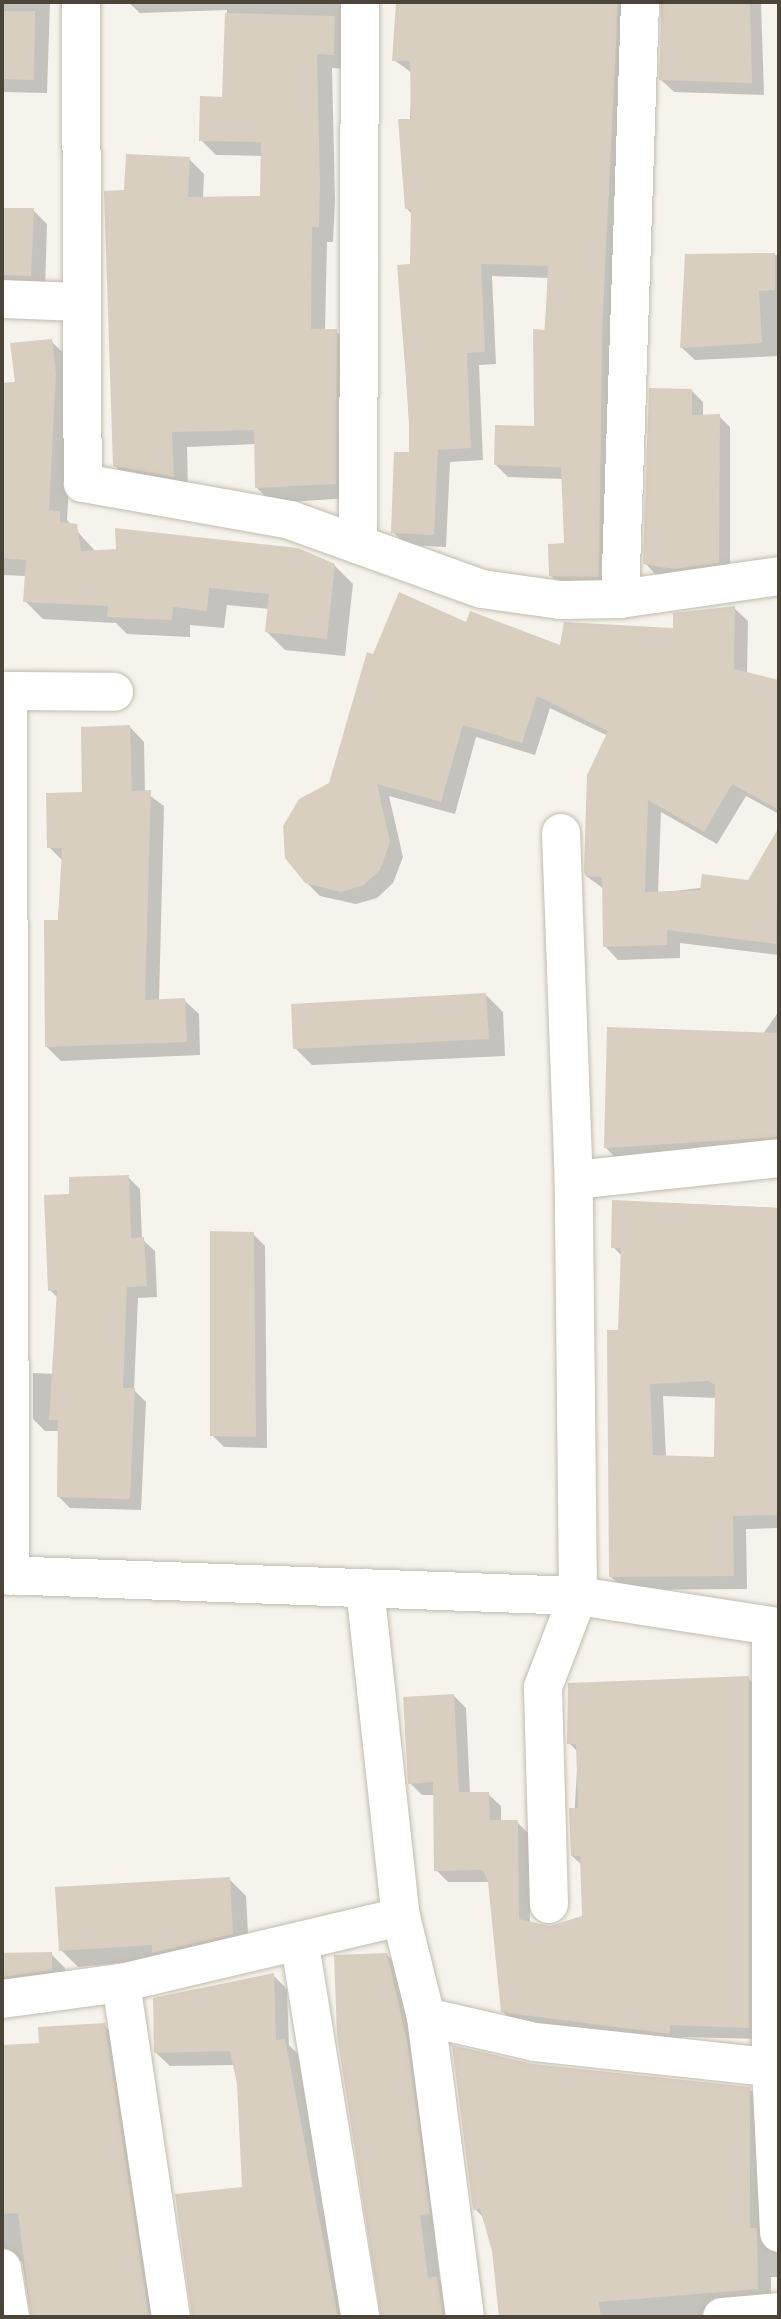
<!DOCTYPE html>
<html>
<head>
<meta charset="utf-8">
<style>
	body { margin:0 }
	#map { position:relative; width:781px; height:2319px; overflow:hidden; background:#f6f3ec; font-family:Mulish,sans-serif }
	div>[style] { position:absolute }
	.shadow>* { inset:0; background:#0003 }
	.building>* { inset:0; background:#d8cfc1 }
	.roads { filter:drop-shadow(0 0 2px #c2bbae) drop-shadow(0 0 2px #c2bbae) }
	.minor>* { height:38px; margin:-19px; padding:0 19px; transform-origin:19px; border-radius:19px; background:#fff }
	.tertiary>* { height:38px; margin:-19px; padding:0 19px; transform-origin:19px; border-radius:19px; background:#fff }
	span { translate:-50% -50%; white-space:nowrap; text-align:center; line-height:1.15; -webkit-text-stroke:6px #fff; paint-order:stroke }
	.frame { position:absolute; inset:0; border:4px solid #4b4439; pointer-events:none }
</style>
</head>
<body>
<div id="map">
	<div class="shadow">
		<i style="clip-path:polygon(2px 2px,50px 2px,47px 93px,2px 92px,2px 105px)"></i>
		<i style="clip-path:polygon(128px 2px,355px 2px,349px 69px,332px 68px,335px 200px,333px 242px,327px 242px,325px 331px,336px 331px,351px 346px,351px 498px,272px 503px,257px 488px,256px 444px,187px 447px,188px 491px,129px 481px,114px 465px,126px 192px,189px 159px,204px 174px,203px 198px,262px 197px,262px 156px,216px 155px,201px 140px,224px 99px,227px 10px,140px 13px)"></i>
		<i style="clip-path:polygon(398px 2px,637px 2px,611px 589px,564px 588px,551px 576px,566px 545px,563px 479px,508px 477px,496px 465px,536px 427px,549px 278px,492px 276px,496px 364px,479px 365px,483px 460px,450px 462px,446px 547px,406px 545px,393px 532px,411px 454px,399px 267px,411px 266px,413px 215px,406px 208px,412px 73px,394px 60px)"></i>
		<i style="clip-path:polygon(661px 2px,761px 2px,764px 95px,674px 92px,661px 80px)"></i>
		<i style="clip-path:polygon(2px 210px,33px 210px,47px 224px,45px 289px,10px 288px,2px 280px)"></i>
		<i style="clip-path:polygon(779px 255px,779px 356px,695px 360px,681px 347px,687px 256px)"></i>
		<i style="clip-path:polygon(51px 341px,69px 359px,74px 392px,67px 520px,96px 552px,334px 565px,353px 584px,345px 656px,285px 650px,267px 632px,269px 609px,227px 605px,224px 628px,190px 625px,190px 637px,127px 634px,116px 623px,43px 619px,25px 601px,26px 576px,2px 575px,2px 384px,17px 384px)"></i>
		<i style="clip-path:polygon(692px 391px,703px 402px,703px 416px,719px 416px,730px 427px,730px 573px,656px 575px,645px 563px)"></i>
		<i style="clip-path:polygon(734px 608px,748px 621px,747px 674px,779px 681px,779px 737px,770px 737px,779px 742px,779px 814px,746px 796px,717px 844px,661px 812px,658px 893px,749px 882px,779px 830px,779px 955px,680px 943px,680px 958px,618px 960px,605px 946px,604px 889px,586px 876px,608px 736px,550px 708px,535px 755px,476px 737px,455px 814px,389px 796px,403px 857px,393px 883px,377px 898px,356px 904px,320px 896px,306px 882px,374px 656px,467px 624px,562px 648px,674px 629px)"></i>
		<i style="clip-path:polygon(130px 727px,144px 742px,145px 792px,164px 806px,159px 1001px,184px 1000px,199px 1014px,200px 1055px,61px 1061px,47px 1047px,63px 861px,49px 847px)"></i>
		<i style="clip-path:polygon(486px 995px,503px 1012px,505px 1056px,312px 1065px,295px 1048px)"></i>
		<i style="clip-path:polygon(779px 1011px,779px 1149px,619px 1161px,606px 1148px,763px 1034px)"></i>
		<i style="clip-path:polygon(128px 1177px,140px 1189px,142px 1239px,155px 1251px,157px 1297px,138px 1298px,134px 1390px,146px 1402px,141px 1510px,70px 1508px,59px 1497px,60px 1431px,45px 1431px,33px 1419px,33px 1373px,56px 1374px,59px 1299px,50px 1290px,71px 1196px)"></i>
		<i style="clip-path:polygon(evenodd,614px 1201px,779px 1208px,779px 1528px,746px 1529px,747px 1589px,625px 1590px,611px 1577px,623px 1257px,613px 1247px,614px 1201px,663px 1396px,717px 1398px,716px 1459px,666px 1457px,663px 1396px)"></i>
		<i style="clip-path:polygon(253px 1234px,265px 1246px,267px 1448px,224px 1447px,212px 1435px)"></i>
		<i style="clip-path:polygon(748px 1678px,761px 1690px,761px 2039px,682px 2037px,682px 2046px,515px 2023px,502px 2011px,490px 1882px,448px 1882px,436px 1870px,434px 1795px,422px 1795px,410px 1783px,454px 1696px,466px 1708px,470px 1794px,488px 1794px,501px 1806px,501px 1822px,517px 1822px,529px 1834px,530px 1923px,550px 1928px,584px 1917px,582px 1865px,572px 1856px,578px 1752px,569px 1743px)"></i>
		<i style="clip-path:polygon(229px 1879px,246px 1896px,249px 1951px,78px 1967px,61px 1950px)"></i>
		<i style="clip-path:polygon(51px 1954px,65px 1968px,66px 1984px,2px 1999px,2px 1955px)"></i>
		<i style="clip-path:polygon(387px 1955px,401px 1969px,443px 2228px,434px 2229px,440px 2281px,451px 2292px,456px 2317px,383px 2317px)"></i>
		<i style="clip-path:polygon(273px 1975px,287px 1989px,289px 2045px,299px 2055px,348px 2317px,193px 2317px,243px 2189px,239px 2083px,235px 2065px,170px 2066px,155px 2052px)"></i>
		<i style="clip-path:polygon(104px 2025px,118px 2039px,160px 2317px,31px 2317px,22px 2261px,2px 2267px,2px 2047px,41px 2044px)"></i>
		<i style="clip-path:polygon(532px 2065px,749px 2089px,764px 2103px,771px 2244px,779px 2257px,779px 2277px,771px 2277px,771px 2306px,722px 2317px,501px 2317px,493px 2251px,485px 2219px,475px 2209px)"></i>
	</div>
	<div class="building">
		<i style="clip-path:polygon(396px 2px,618px 2px,602px 332px,599px 577px,549px 576px,548px 544px,564px 543px,561px 467px,494px 465px,495px 425px,534px 426px,533px 329px,545px 330px,548px 266px,481px 264px,485px 352px,467px 353px,471px 448px,438px 450px,434px 535px,391px 533px,394px 452px,409px 452px,409px 416px,397px 265px,410px 264px,411px 209px,405px 209px,398px 119px,411px 119px,410px 61px,392px 61px)"></i>
		<i style="clip-path:polygon(662px 2px,750px 2px,752px 83px,659px 80px)"></i>
		<i style="clip-path:polygon(2px 11px,35px 11px,34px 80px,2px 79px)"></i>
		<i style="clip-path:polygon(225px 13px,335px 16px,334px 55px,317px 54px,320px 184px,319px 227px,312px 227px,311px 329px,337px 329px,336px 484px,255px 488px,254px 430px,172px 432px,174px 477px,113px 466px,104px 191px,124px 190px,126px 154px,190px 157px,188px 197px,260px 196px,261px 142px,199px 141px,200px 96px,222px 97px)"></i>
		<i style="clip-path:polygon(2px 208px,34px 208px,31px 276px,2px 275px)"></i>
		<i style="clip-path:polygon(775px 253px,775px 290px,759px 291px,762px 343px,680px 348px,685px 254px)"></i>
		<i style="clip-path:polygon(52px 339px,56px 373px,49px 510px,60px 511px,60px 522px,77px 524px,81px 551px,116px 549px,115px 528px,298px 548px,335px 564px,327px 639px,265px 632px,269px 594px,209px 588px,207px 611px,173px 607px,172px 620px,107px 617px,108px 606px,23px 602px,26px 560px,2px 558px,2px 383px,15px 382px,10px 343px)"></i>
		<i style="clip-path:polygon(649px 388px,692px 389px,692px 415px,720px 414px,719px 563px,674px 569px,643px 564px)"></i>
		<i style="clip-path:polygon(399px 592px,466px 622px,470px 611px,560px 645px,564px 622px,673px 628px,673px 613px,735px 606px,734px 669px,779px 680px,779px 810px,732px 784px,704px 832px,648px 800px,645px 892px,700px 890px,702px 874px,748px 880px,779px 827px,776px 944px,667px 930px,667px 945px,603px 947px,602px 877px,585px 876px,584px 870px,587px 775px,608px 731px,537px 696px,522px 743px,463px 725px,441px 802px,377px 784px,390px 842px,380px 870px,364px 885px,341px 892px,305px 883px,285px 858px,283px 826px,299px 799px,329px 783px,367px 652px,373px 654px)"></i>
		<i style="clip-path:polygon(130px 725px,132px 791px,151px 790px,145px 1000px,185px 998px,187px 1042px,45px 1047px,44px 920px,58px 920px,62px 848px,47px 848px,46px 793px,82px 792px,81px 727px)"></i>
		<i style="clip-path:polygon(486px 993px,489px 1039px,293px 1049px,291px 1004px)"></i>
		<i style="clip-path:polygon(607px 1027px,778px 1033px,779px 1137px,604px 1148px)"></i>
		<i style="clip-path:polygon(129px 1175px,131px 1238px,144px 1237px,147px 1286px,127px 1287px,123px 1388px,135px 1388px,130px 1499px,57px 1497px,58px 1420px,49px 1420px,57px 1290px,48px 1291px,44px 1195px,69px 1194px,69px 1177px)"></i>
		<i style="clip-path:polygon(evenodd,612px 1200px,779px 1208px,779px 1515px,733px 1516px,734px 1576px,609px 1577px,607px 1330px,618px 1330px,621px 1248px,611px 1248px,612px 1200px,709px 1381px,715px 1385px,714px 1457px,653px 1455px,650px 1384px,709px 1381px)"></i>
		<i style="clip-path:polygon(210px 1231px,254px 1232px,256px 1437px,210px 1436px)"></i>
		<i style="clip-path:polygon(749px 1676px,749px 2028px,670px 2025px,670px 2034px,501px 2012px,488px 1882px,483px 1870px,434px 1871px,433px 1782px,408px 1784px,403px 1697px,454px 1694px,459px 1792px,489px 1792px,490px 1820px,518px 1820px,519px 1919px,550px 1926px,582px 1916px,580px 1856px,571px 1856px,569px 1808px,578px 1808px,576px 1744px,567px 1744px,568px 1683px)"></i>
		<i style="clip-path:polygon(230px 1877px,233px 1934px,152px 1953px,152px 1945px,59px 1951px,55px 1887px)"></i>
		<i style="clip-path:polygon(52px 1952px,52px 1970px,2px 1977px,2px 1953px)"></i>
		<i style="clip-path:polygon(387px 1953px,408px 2046px,430px 2214px,420px 2215px,428px 2278px,437px 2276px,443px 2317px,381px 2317px,337px 2035px,334px 1955px)"></i>
		<i style="clip-path:polygon(274px 1973px,276px 2040px,285px 2039px,338px 2317px,192px 2317px,175px 2194px,242px 2187px,237px 2084px,230px 2051px,154px 2053px,153px 1998px)"></i>
		<i style="clip-path:polygon(105px 2023px,149px 2317px,31px 2317px,18px 2213px,2px 2214px,2px 2045px,39px 2043px,38px 2027px)"></i>
		<i style="clip-path:polygon(452px 2045px,533px 2064px,750px 2087px,750px 2228px,757px 2228px,758px 2289px,599px 2302px,601px 2317px,499px 2317px,492px 2251px,480px 2209px,473px 2210px)"></i>
	</div>
	<div class="roads">
		<div class="minor">
			<i style="left:81px;top:2px;width:481px;rotate:89.8deg"></i>
			<i style="left:83px;top:483px;width:210px;rotate:10.1deg"></i>
			<i style="left:290px;top:520px;width:204px;rotate:19.8deg"></i>
			<i style="left:482px;top:589px;width:79px;rotate:8deg"></i>
			<i style="left:560px;top:600px;width:60px;rotate:-1deg"></i>
			<i style="left:620px;top:599px;width:161px;rotate:-8.2deg"></i>
			<i style="left:2px;top:299px;width:79px;rotate:2.2deg"></i>
			<i style="left:358px;top:539px;width:537px;rotate:-89.79deg"></i>
			<i style="left:620px;top:599px;width:597px;rotate:-88.08deg"></i>
			<i style="left:561px;top:833px;width:347px;rotate:87.9deg"></i>
			<i style="left:10px;top:1576px;width:885px;rotate:-90.13deg"></i>
			<i style="left:8px;top:691px;width:106px;rotate:0.5deg"></i>
			<i style="left:365px;top:1588px;width:331px;rotate:83.8deg"></i>
			<i style="left:401px;top:1917px;width:103px;rotate:76deg"></i>
			<i style="left:426px;top:2017px;width:303px;rotate:82.6deg"></i>
			<i style="left:771px;top:1627px;width:441px;rotate:90deg"></i>
			<i style="left:771px;top:2068px;width:165px;rotate:87.2deg"></i>
			<i style="left:549px;top:1904px;width:217px;rotate:-91.6deg"></i>
			<i style="left:543px;top:1687px;width:97px;rotate:-69deg"></i>
			<i style="left:578px;top:1596px;width:416px;rotate:-90.6deg"></i>
			<i style="left:574px;top:1180px;width:206px;rotate:-6.1deg"></i>
			<i style="left:300px;top:1945px;width:377px;rotate:80.8deg"></i>
			<i style="left:121px;top:1983px;width:338px;rotate:81.5deg"></i>
			<i style="left:2px;top:1999px;width:120px;rotate:-7.7deg"></i>
			<i style="left:121px;top:1983px;width:288px;rotate:-13.3deg"></i>
			<i style="left:426px;top:2017px;width:112px;rotate:12.9deg"></i>
			<i style="left:535px;top:2042px;width:245px;rotate:6.1deg"></i>
			<i style="left:2px;top:2268px;width:50px;rotate:80.7deg"></i>
			<i style="left:722px;top:2317px;width:57px;rotate:-5deg"></i>
		</div>
		<div class="tertiary">
			<i style="left:2px;top:1575px;width:576px;rotate:2.09deg"></i>
			<i style="left:578px;top:1596px;width:203px;rotate:8.8deg"></i>
		</div>
	</div>
	<div class="frame"></div>
</div>
</body>
</html>
